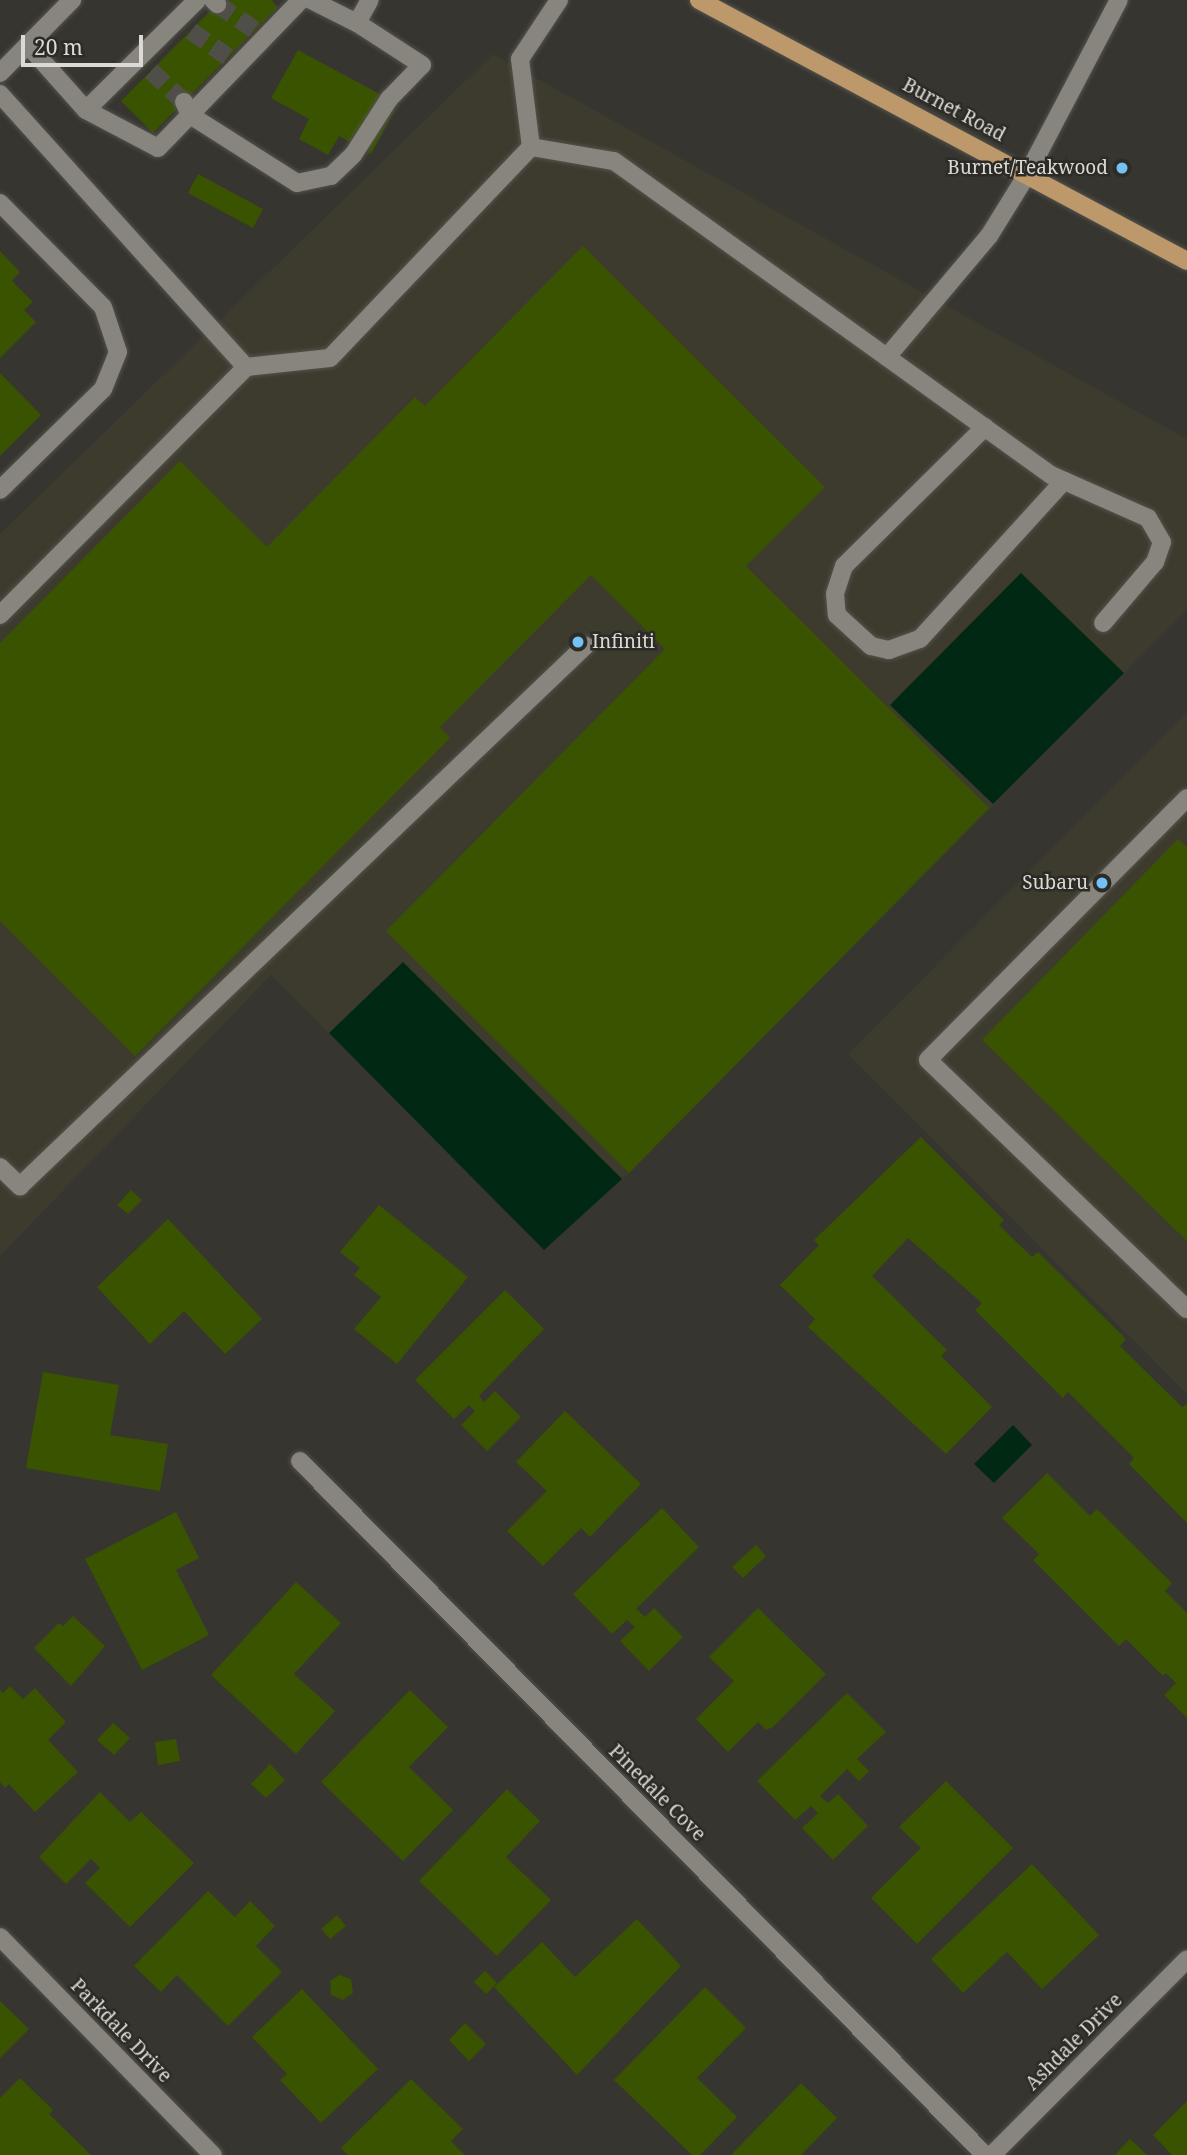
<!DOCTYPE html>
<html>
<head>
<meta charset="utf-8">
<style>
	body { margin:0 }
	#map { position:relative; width:1187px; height:2155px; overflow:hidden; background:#36352f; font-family:"Noto Serif",serif }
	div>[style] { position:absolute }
	.built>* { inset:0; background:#3d3b2e }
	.water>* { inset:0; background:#002812 }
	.building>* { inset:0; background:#3a5300 }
	.minor-tunnel>* { height:18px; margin-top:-9px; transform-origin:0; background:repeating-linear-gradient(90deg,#4f4e48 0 18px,transparent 0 27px) }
	.roads { filter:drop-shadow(0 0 2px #53524c) drop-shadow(0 0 2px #53524c) }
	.minor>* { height:18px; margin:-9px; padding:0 9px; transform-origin:9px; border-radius:9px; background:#87857e }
	.major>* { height:18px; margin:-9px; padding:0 9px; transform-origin:9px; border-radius:9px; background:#bc986b }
	.dots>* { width:19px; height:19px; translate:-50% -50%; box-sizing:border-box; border:4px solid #2c2b25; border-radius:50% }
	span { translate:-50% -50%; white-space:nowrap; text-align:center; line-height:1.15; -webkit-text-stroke:5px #2c2b25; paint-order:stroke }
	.street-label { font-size:19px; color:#dbdad6 }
	.poi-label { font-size:19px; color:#dbdad6 }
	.right { translate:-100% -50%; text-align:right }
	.left { translate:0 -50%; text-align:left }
	.scale { position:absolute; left:21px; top:35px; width:122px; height:32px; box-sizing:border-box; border:4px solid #dbdad6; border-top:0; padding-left:9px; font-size:21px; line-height:24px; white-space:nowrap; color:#dbdad6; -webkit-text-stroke:5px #2c2b25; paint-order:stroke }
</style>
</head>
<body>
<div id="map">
	<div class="built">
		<i style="clip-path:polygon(493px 54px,1187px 439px,1187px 610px,629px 1173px,544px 1250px,271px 975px,0 1256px,0 534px)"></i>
		<i style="clip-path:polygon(1187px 712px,1187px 1394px,848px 1054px)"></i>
	</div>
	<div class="water">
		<i style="clip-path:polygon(1021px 573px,1124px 673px,993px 804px,890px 705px)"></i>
		<i style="clip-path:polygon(403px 962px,622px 1179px,544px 1250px,329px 1033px)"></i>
		<i style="clip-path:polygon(1013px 1425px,1032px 1445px,994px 1483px,974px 1464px)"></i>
	</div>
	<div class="building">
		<i style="clip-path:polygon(221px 0,271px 0,278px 7px,153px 133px,121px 101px)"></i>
		<i style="clip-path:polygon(298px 50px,398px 104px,371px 154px,339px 136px,328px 155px,299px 139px,309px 119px,271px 98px)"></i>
		<i style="clip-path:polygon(198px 174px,263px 209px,253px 228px,188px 193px)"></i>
		<i style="clip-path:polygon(583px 246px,825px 487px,746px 566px,989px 808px,629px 1173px,386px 931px,665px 649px,591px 575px,440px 727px,450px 738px,135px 1056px,0 921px,0 643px,180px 461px,267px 547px,415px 397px,425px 406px)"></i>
		<i style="clip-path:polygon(0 251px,20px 272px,12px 281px,33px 302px,24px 310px,36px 322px,0 358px)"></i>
		<i style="clip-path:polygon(0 373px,41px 415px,0 456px)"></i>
		<i style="clip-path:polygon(1178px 839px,1187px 847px,1187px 1241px,982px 1040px)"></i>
		<i style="clip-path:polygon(921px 1137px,1004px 1220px,999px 1225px,1032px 1257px,1038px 1252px,1126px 1339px,1120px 1346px,1182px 1407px,1187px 1404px,1187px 1523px,1129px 1464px,1134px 1458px,1068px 1392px,1063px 1398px,975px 1310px,982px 1303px,908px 1238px,872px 1276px,947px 1350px,941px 1356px,992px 1407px,946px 1454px,808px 1327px,815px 1319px,780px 1285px,819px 1245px,814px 1240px)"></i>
		<i style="clip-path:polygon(131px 1190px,142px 1200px,128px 1214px,117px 1205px)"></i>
		<i style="clip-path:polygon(379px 1205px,468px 1277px,397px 1364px,354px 1329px,381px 1297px,354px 1275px,360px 1268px,340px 1252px)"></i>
		<i style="clip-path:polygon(168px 1219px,262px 1319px,225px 1354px,184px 1311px,150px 1344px,97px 1287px)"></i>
		<i style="clip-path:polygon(505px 1290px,544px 1329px,479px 1396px,484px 1402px,495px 1391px,521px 1417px,487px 1451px,461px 1425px,475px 1411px,469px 1405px,454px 1419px,415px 1380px)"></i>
		<i style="clip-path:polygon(43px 1372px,119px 1385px,110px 1435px,168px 1444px,160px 1491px,26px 1468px)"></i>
		<i style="clip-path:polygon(565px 1411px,641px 1484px,590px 1537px,581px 1528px,543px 1566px,507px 1531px,547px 1491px,516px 1462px)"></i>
		<i style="clip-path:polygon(1047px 1473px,1090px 1516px,1097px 1509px,1172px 1583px,1165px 1591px,1187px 1613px,1187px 1718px,1164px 1695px,1176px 1683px,1166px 1673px,1163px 1676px,1126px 1639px,1119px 1646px,1033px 1560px,1039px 1554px,1002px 1518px)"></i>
		<i style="clip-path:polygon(662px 1508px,699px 1547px,636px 1609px,645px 1617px,654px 1608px,683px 1637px,649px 1671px,620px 1641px,635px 1627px,627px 1620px,612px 1634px,573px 1594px)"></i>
		<i style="clip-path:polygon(176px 1512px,199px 1558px,176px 1570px,209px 1635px,142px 1670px,85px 1559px)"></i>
		<i style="clip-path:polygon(756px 1545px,766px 1556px,743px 1578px,732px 1567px)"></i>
		<i style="clip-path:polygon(296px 1582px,341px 1623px,294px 1674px,335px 1711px,296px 1754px,211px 1675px)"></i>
		<i style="clip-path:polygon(758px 1608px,826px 1674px,773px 1727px,766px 1730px,758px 1722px,728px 1752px,696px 1719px,734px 1681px,709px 1657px)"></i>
		<i style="clip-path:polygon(73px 1616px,105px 1646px,71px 1686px,34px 1648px,59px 1623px,63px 1626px)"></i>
		<i style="clip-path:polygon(10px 1686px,23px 1699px,35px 1688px,66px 1722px,48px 1740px,78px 1772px,35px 1812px,9px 1784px,5px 1788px,0 1782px,0 1690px,3px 1693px)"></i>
		<i style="clip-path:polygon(410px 1690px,448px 1727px,409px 1767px,453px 1810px,403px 1861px,321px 1782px)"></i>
		<i style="clip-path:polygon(847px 1693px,886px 1732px,857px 1759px,869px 1771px,859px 1781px,847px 1769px,820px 1796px,828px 1803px,838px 1794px,868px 1826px,833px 1860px,802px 1828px,818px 1813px,811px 1806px,795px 1820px,757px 1781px)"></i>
		<i style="clip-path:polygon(113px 1723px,130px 1738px,114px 1755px,97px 1740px)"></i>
		<i style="clip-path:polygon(176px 1739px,180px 1761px,158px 1765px,155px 1742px)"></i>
		<i style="clip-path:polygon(270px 1764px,285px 1780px,266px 1798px,251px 1784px)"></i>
		<i style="clip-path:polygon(946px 1781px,1013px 1848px,917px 1944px,871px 1898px,921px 1848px,899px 1827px)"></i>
		<i style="clip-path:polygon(507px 1789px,540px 1821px,506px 1857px,551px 1900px,497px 1956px,419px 1881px)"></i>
		<i style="clip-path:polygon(100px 1792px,130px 1822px,141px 1812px,194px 1863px,130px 1927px,85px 1883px,100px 1868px,91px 1859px,66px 1884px,39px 1857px)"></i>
		<i style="clip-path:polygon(1032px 1864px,1099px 1935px,1042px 1989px,1007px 1952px,963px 1993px,931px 1959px)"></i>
		<i style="clip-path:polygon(208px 1891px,235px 1917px,250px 1901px,275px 1926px,256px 1946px,282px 1972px,228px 2026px,177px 1975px,161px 1992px,134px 1966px)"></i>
		<i style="clip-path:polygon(337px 1915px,346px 1926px,330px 1939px,321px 1929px)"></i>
		<i style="clip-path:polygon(637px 1919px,681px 1966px,577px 2075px,494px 1987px,542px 1942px,575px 1977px)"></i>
		<i style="clip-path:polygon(485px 1971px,497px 1983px,486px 1994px,474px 1982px)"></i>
		<i style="clip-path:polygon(339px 1975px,351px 1979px,353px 1993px,343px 2000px,331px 1995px,330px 1981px)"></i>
		<i style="clip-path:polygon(705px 1987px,746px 2028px,697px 2078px,737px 2117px,700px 2155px,692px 2155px,614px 2080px)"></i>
		<i style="clip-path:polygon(302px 1989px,378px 2069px,321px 2123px,280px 2080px,287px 2074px,252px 2037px)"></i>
		<i style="clip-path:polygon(0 2001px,29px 2029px,0 2058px)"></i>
		<i style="clip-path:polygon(465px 2023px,486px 2044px,469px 2061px,449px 2040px)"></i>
		<i style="clip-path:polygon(20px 2078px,53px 2110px,49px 2114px,91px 2155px,0 2155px,0 2098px)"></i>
		<i style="clip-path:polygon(411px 2079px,463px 2129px,451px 2141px,465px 2155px,348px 2155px,341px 2148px)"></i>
		<i style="clip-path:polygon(801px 2083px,837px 2118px,801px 2155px,731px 2155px)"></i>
		<i style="clip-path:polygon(1187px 2101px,1187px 2155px,1172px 2155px,1153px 2135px)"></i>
		<i style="clip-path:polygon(1130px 2139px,1147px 2155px,1115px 2155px)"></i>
	</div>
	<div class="minor-tunnel">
		<i style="left:217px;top:4px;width:46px;rotate:34.4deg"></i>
		<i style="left:191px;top:31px;width:45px;rotate:35.1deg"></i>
		<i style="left:151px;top:71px;width:45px;rotate:43.2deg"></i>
	</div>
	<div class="roads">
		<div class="minor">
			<i style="left:213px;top:0;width:6px;rotate:45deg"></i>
			<i style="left:311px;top:0;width:51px;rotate:26.6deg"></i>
			<i style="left:357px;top:23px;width:26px;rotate:-61deg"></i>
			<i style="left:559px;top:0;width:71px;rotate:123.5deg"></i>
			<i style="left:520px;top:59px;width:89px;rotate:82.9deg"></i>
			<i style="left:531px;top:147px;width:84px;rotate:9.6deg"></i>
			<i style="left:614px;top:161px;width:538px;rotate:35.7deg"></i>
			<i style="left:1051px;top:475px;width:106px;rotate:23.9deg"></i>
			<i style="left:1148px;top:518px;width:28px;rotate:60deg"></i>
			<i style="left:1162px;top:542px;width:21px;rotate:109deg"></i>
			<i style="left:1155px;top:562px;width:80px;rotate:130.4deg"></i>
			<i style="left:28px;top:45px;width:87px;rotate:48.3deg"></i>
			<i style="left:86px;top:110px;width:81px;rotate:27.8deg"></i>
			<i style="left:158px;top:148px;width:206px;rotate:-46deg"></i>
			<i style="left:0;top:73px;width:103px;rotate:-45.4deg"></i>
			<i style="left:0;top:94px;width:367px;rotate:48deg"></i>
			<i style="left:246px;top:367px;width:84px;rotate:-6.1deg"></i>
			<i style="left:330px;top:358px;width:291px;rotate:-46.4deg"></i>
			<i style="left:184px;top:102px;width:14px;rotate:65deg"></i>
			<i style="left:190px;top:115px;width:127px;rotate:32.4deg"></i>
			<i style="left:297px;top:183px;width:35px;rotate:-12deg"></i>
			<i style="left:331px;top:176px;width:30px;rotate:-44deg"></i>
			<i style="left:353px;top:155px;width:67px;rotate:-57.3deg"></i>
			<i style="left:389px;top:99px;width:47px;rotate:-45.9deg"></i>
			<i style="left:422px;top:65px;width:77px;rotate:-147.1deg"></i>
			<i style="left:86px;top:110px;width:156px;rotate:-44.7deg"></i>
			<i style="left:0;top:203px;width:146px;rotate:45.3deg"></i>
			<i style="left:103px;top:307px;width:47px;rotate:71.6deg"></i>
			<i style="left:118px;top:352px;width:40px;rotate:112deg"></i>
			<i style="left:103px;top:389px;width:144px;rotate:135.6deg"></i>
			<i style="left:887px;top:357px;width:158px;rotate:-49.9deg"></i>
			<i style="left:989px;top:236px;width:74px;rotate:-58.2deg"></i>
			<i style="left:1028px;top:173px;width:195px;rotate:-62.3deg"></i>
			<i style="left:985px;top:427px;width:198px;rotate:135.4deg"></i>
			<i style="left:844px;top:566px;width:29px;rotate:108deg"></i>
			<i style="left:835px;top:594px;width:21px;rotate:85deg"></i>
			<i style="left:837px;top:615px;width:46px;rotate:42.4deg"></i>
			<i style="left:871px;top:646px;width:18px;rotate:13deg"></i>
			<i style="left:889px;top:650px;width:33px;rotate:-20deg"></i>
			<i style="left:920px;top:639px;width:214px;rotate:-47.7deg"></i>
			<i style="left:0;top:615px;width:349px;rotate:-45.2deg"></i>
			<i style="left:1187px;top:798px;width:368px;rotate:134.7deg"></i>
			<i style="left:928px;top:1060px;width:359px;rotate:43.9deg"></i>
			<i style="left:0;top:1167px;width:28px;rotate:44deg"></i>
			<i style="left:20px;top:1186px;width:782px;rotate:-43.7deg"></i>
			<i style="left:300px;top:1461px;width:975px;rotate:45.37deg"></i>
			<i style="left:0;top:1937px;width:305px;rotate:45.7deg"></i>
			<i style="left:992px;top:2155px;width:276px;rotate:-45.1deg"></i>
		</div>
		<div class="major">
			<i style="left:699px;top:0;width:553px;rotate:28.14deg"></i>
		</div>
	</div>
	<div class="dots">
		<i style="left:1122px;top:168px;background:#73c1f5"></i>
		<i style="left:578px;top:642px;background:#73c1f5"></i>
		<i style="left:1102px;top:883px;background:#73c1f5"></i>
	</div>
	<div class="street-label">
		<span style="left:954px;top:110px;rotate:28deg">Burnet Road</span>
		<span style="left:657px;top:1793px;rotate:45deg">Pinedale Cove</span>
		<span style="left:121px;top:2031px;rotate:46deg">Parkdale Drive</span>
		<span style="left:1074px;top:2042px;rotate:-45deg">Ashdale Drive</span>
	</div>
	<div class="poi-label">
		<span class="right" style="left:1108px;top:168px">Burnet/Teakwood</span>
		<span class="left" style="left:592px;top:642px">Infiniti</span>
		<span class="right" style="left:1088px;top:883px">Subaru</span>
	</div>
	<div class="scale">20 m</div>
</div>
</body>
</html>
